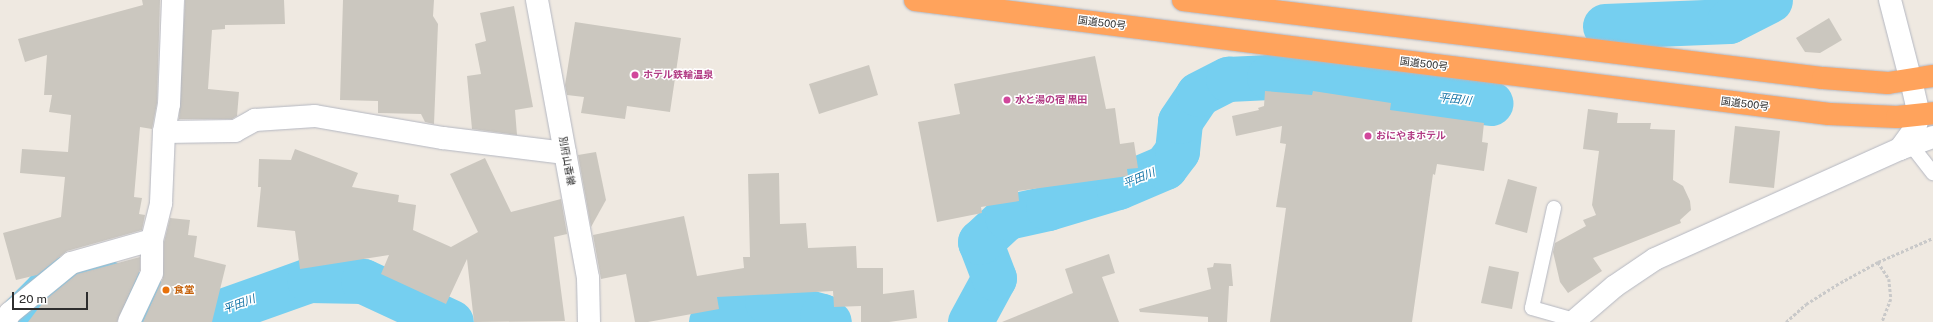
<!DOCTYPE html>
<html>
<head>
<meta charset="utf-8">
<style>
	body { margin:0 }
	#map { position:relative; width:1933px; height:322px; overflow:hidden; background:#efe9e1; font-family:"Public Sans","Noto Sans JP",sans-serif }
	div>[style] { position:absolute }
	.river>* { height:45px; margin:-22.5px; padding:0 22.5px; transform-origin:22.5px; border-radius:22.5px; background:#75cff0 }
	.building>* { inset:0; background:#cbc7bf }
	.path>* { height:2.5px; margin-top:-1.25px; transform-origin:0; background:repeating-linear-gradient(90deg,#c9c9c9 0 3px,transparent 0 5px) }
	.roads { filter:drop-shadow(0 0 1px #b4b7c1) drop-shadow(0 0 1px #b4b7c1) }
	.lane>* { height:14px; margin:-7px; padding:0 7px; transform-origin:7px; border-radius:7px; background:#fff }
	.street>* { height:22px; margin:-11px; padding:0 11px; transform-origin:11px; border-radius:11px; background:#fff }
	.secondary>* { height:22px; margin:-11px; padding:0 11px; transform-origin:11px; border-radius:11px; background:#fff }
	.highway>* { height:22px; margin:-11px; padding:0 11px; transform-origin:11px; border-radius:11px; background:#ffa35c }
	.dots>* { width:11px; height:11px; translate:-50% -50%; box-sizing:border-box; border:2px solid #fff; border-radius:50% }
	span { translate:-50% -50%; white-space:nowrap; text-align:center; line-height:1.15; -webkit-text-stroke:3px #fff; paint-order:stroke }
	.street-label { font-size:10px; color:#2e2e2e }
	.hotel-label { font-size:10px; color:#b23c85; font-weight:700 }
	.left { translate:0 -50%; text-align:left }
	.food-label { font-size:10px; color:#c56008; font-weight:700 }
	.water-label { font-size:11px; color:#0d6fa3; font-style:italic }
	.scale { position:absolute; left:12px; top:292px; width:76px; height:18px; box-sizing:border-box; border:2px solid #2e2e2e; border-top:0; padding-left:5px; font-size:12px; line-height:14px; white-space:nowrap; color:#2e2e2e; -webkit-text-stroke:3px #fff; paint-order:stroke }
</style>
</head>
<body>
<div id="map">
	<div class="river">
		<i style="left:1605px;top:26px;width:124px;rotate:-2.3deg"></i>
		<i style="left:1729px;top:21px;width:46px;rotate:-27.1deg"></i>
		<i style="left:23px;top:315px;width:33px;rotate:-45deg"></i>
		<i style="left:46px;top:292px;width:25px;rotate:-34deg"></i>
		<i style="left:67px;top:278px;width:20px;rotate:-11deg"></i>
		<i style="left:87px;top:274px;width:84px;rotate:23.2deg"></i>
		<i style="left:164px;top:307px;width:48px;rotate:9.7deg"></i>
		<i style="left:211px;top:315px;width:104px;rotate:-19.7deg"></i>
		<i style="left:309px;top:280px;width:54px;rotate:1.1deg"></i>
		<i style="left:363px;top:281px;width:97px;rotate:25deg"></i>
		<i style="left:711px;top:322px;width:60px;rotate:-20.6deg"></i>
		<i style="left:767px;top:301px;width:57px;rotate:15.3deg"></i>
		<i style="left:822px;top:316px;width:9px;rotate:41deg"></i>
		<i style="left:970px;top:322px;width:50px;rotate:-61.4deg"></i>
		<i style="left:994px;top:278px;width:39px;rotate:-111deg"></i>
		<i style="left:980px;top:242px;width:37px;rotate:-43deg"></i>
		<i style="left:1007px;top:217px;width:42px;rotate:-12.4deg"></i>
		<i style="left:1048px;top:208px;width:73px;rotate:-16.7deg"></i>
		<i style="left:1118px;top:187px;width:51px;rotate:-23.1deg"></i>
		<i style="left:1165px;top:167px;width:20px;rotate:-53deg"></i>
		<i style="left:1177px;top:151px;width:30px;rotate:-84deg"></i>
		<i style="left:1180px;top:121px;width:32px;rotate:-56deg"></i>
		<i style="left:1198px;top:94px;width:34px;rotate:-27deg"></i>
		<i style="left:1228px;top:79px;width:41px;rotate:-2.8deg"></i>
		<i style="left:1269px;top:77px;width:223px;rotate:6.7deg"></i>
	</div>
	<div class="building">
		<i style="clip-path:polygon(142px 0,160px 0,157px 103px,152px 129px,140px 127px,134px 197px,142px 198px,139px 214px,145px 215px,142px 230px,67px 251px,37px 275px,16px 280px,3px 233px,61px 217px,65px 177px,20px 173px,22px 149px,68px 152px,71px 115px,49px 112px,52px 95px,44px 95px,47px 55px,25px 62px,18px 39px,143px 5px)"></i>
		<i style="clip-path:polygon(185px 0,284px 0,285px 24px,225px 25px,225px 29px,212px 30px,208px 89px,239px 92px,237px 116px,232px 119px,179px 119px)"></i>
		<i style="clip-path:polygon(343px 0,434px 0,433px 16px,438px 24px,434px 124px,425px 122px,421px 114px,378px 113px,378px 101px,340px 100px)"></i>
		<i style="clip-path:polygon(514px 6px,533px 107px,515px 110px,517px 135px,472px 129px,467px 76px,481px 74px,475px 44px,486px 41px,480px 13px)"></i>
		<i style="clip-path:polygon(1829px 18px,1842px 40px,1820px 53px,1805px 52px,1796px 38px)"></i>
		<i style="clip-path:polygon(575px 22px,681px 38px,670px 112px,627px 106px,625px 119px,581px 113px,584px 97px,567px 95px,565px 85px)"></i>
		<i style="clip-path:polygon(1095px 56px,1106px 109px,1115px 108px,1120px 144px,1134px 142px,1138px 168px,1127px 169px,1128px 176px,1018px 191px,1019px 201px,981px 207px,982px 213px,937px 222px,918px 122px,960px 114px,954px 84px)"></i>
		<i style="clip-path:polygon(869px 65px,878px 95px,819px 114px,809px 84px)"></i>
		<i style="clip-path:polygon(1265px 91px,1312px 95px,1313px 91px,1391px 103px,1390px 110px,1484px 123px,1482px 142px,1488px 143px,1484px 171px,1437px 164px,1435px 175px,1433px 174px,1412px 322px,1270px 322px,1286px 208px,1276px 207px,1286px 144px,1280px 143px,1282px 126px,1236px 136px,1232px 116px,1259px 110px,1258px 108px,1264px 106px)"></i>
		<i style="clip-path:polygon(1588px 109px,1618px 113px,1617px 123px,1651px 123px,1650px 129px,1675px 130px,1673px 180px,1683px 186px,1690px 201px,1691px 210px,1680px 220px,1681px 223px,1593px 258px,1602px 271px,1568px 293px,1560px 282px,1553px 252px,1555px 243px,1586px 226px,1583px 220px,1596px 215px,1592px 205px,1599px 151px,1583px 149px)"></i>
		<i style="clip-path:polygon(1735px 126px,1780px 131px,1774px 188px,1729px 183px)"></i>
		<i style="clip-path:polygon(295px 149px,358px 173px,352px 187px,399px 195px,398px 202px,416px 205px,413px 230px,451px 247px,478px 232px,450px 174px,485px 158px,511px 212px,561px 199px,567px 234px,554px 237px,565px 321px,474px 322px,467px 259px,446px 304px,381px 274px,389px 255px,300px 269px,295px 231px,257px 227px,261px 187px,258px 187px,259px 159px,291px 160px)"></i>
		<i style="clip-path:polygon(596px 152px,606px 200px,591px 227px,578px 155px)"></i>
		<i style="clip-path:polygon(779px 173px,780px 224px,806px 223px,808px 248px,856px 246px,857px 268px,883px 268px,883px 294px,914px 290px,917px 318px,889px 322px,861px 322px,861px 306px,834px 307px,833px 291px,717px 297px,719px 309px,648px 322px,635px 322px,626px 274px,601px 279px,593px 235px,684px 216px,697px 276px,744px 268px,743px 257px,750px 257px,748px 174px)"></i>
		<i style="clip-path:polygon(1508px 179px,1537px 187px,1527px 233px,1495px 224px)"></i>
		<i style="clip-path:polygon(170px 218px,190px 220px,188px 235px,197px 236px,194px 257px,226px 265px,212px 322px,143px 322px,163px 278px,164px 242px)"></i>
		<i style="clip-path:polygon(1109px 254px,1115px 273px,1102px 277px,1119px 322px,1002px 322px,1073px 293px,1065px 269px)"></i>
		<i style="clip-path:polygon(140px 257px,140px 270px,117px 322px,28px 322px,44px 301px,77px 274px)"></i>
		<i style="clip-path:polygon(1214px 263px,1231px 264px,1233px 286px,1229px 286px,1227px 322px,1208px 322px,1208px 317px,1140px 312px,1139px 309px,1211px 289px,1207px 268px,1213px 267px)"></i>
		<i style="clip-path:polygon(1489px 266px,1519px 272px,1512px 309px,1481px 303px)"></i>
	</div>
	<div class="path">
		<i style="left:1878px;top:262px;width:20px;rotate:57deg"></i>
		<i style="left:1889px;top:279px;width:20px;rotate:84deg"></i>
		<i style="left:1891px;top:299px;width:25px;rotate:111deg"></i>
		<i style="left:1786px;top:322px;width:27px;rotate:-42deg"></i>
		<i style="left:1806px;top:304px;width:36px;rotate:-32deg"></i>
		<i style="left:1836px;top:285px;width:48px;rotate:-28.7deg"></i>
		<i style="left:1878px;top:262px;width:60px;rotate:-23.6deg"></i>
	</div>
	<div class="roads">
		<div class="lane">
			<i style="left:1911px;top:145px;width:36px;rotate:52deg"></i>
			<i style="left:1554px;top:208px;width:102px;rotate:102.4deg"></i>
			<i style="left:1532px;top:308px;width:44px;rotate:15.9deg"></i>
		</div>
		<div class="street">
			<i style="left:1890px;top:0;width:84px;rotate:75.5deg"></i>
			<i style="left:164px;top:132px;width:71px;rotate:-0.8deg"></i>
			<i style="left:235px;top:131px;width:23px;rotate:-29deg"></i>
			<i style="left:255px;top:120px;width:60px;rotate:-3.8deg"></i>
			<i style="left:315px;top:116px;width:130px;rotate:9.8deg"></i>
			<i style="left:443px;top:138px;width:123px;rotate:7deg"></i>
			<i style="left:1900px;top:149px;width:35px;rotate:-20deg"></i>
			<i style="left:5px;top:322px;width:10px;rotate:-61deg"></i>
			<i style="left:10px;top:313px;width:79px;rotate:-39.3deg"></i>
			<i style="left:71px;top:263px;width:84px;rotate:-15.9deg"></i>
			<i style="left:129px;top:322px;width:54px;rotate:-64.9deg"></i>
			<i style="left:152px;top:273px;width:33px;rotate:-90deg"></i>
			<i style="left:152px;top:240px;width:38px;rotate:-76deg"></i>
			<i style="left:161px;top:203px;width:71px;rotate:-87.6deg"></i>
			<i style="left:164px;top:132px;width:28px;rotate:-80deg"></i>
			<i style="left:169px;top:104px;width:104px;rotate:-87.8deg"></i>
		</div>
		<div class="secondary">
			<i style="left:537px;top:0;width:283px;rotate:79.6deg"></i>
			<i style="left:588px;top:278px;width:44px;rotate:88.7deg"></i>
			<i style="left:1573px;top:322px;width:55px;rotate:-40.6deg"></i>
			<i style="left:1615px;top:286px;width:48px;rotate:-34deg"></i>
			<i style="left:1655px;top:259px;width:269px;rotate:-24.2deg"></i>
			<i style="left:1900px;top:149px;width:26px;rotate:-54deg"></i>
			<i style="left:1915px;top:128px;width:14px;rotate:-73deg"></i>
			<i style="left:1919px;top:115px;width:35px;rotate:-103deg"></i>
		</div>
		<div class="highway">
			<i style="left:915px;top:0;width:921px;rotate:7.11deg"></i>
			<i style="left:1829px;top:114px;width:68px;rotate:2.5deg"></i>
			<i style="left:1897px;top:117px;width:36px;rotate:-6deg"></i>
			<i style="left:1183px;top:0;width:645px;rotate:6.95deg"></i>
			<i style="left:1823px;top:78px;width:65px;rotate:4.4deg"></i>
			<i style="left:1888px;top:83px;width:46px;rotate:-8.8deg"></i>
		</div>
	</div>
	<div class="dots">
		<i style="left:635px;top:75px;background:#d1479c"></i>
		<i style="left:1007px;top:100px;background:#d1479c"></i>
		<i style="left:1368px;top:136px;background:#d1479c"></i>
		<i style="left:166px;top:290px;background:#e8710a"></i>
	</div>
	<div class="street-label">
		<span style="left:1102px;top:23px;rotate:7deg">国道500号</span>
		<span style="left:1424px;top:64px;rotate:7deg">国道500号</span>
		<span style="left:1745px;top:104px;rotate:7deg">国道500号</span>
		<span style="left:567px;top:161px;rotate:80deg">別府山香線</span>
	</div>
	<div class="hotel-label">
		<span class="left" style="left:643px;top:75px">ホテル鉄輪温泉</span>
		<span class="left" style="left:1015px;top:100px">水と湯の宿 黒田</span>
		<span class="left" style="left:1376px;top:136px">おにやまホテル</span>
	</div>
	<div class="food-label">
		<span class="left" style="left:174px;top:290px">食堂</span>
	</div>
	<div class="water-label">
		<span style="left:1455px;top:99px;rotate:7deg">平田川</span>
		<span style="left:1139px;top:178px;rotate:-22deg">平田川</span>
		<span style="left:239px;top:304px;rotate:-20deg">平田川</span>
	</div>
	<div class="scale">20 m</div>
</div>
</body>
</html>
